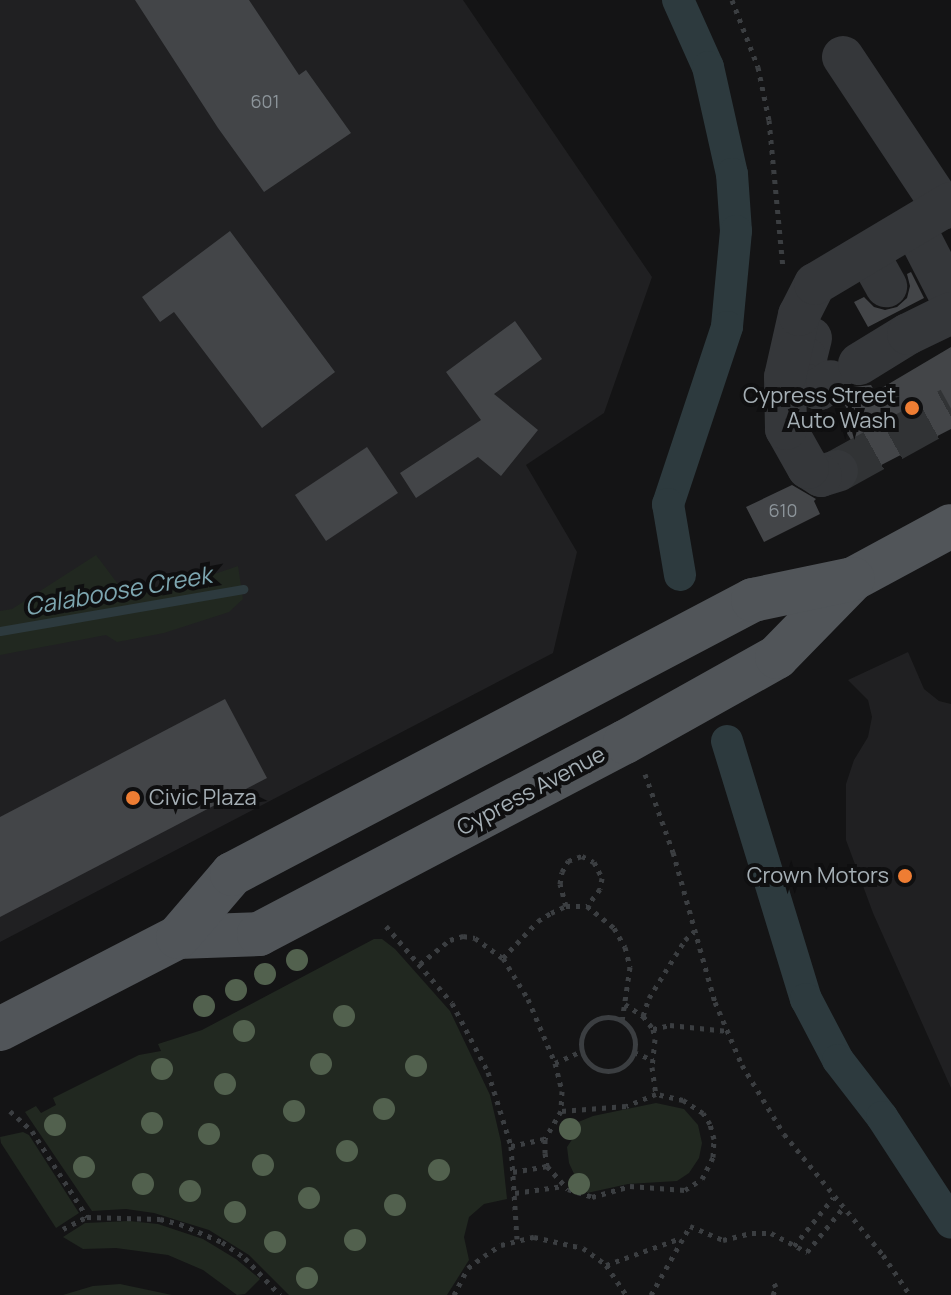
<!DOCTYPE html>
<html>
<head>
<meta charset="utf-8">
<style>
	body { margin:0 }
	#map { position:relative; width:951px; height:1295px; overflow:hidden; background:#141415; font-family:Manrope,sans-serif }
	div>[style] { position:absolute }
	.built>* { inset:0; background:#202022 }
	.green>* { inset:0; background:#212820 }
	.stream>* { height:9px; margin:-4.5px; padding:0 4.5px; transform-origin:4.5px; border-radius:4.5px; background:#2d3a3e }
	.canal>* { height:32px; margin:-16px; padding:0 16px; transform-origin:16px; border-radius:16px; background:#2d3a3e }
	.building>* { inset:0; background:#434548 }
	.minor-tunnel>* { height:42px; margin-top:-21px; transform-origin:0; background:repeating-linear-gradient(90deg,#313335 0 42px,transparent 0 63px) }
	.path>* { height:5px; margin-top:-2.5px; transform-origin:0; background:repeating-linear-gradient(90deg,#3b3e41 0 4px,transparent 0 10px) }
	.path>.ring { margin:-2.5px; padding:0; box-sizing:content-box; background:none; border:5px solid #3b3e41; border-radius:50% }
	.minor>* { height:42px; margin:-21px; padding:0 21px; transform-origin:21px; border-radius:21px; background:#35373a }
	.major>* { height:44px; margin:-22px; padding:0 22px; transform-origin:22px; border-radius:22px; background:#515559 }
	.trees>* { width:22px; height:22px; margin:-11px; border-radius:50%; background:#52614e }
	.dots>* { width:22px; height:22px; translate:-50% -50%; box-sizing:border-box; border:4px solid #0f0f10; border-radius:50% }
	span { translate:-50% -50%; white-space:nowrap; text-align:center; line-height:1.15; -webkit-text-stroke:8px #0f0f10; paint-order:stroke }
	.number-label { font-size:18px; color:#8c949a }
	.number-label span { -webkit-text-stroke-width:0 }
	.poi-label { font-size:22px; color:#a5afb5 }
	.right { translate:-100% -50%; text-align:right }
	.left { translate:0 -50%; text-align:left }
	.street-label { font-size:22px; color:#a5afb5 }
	.water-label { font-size:24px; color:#7da6b0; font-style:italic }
</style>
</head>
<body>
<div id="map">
	<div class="built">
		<i style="clip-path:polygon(0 0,463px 0,652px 277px,604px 413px,526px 465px,577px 552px,553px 653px,0 942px)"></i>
		<i style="clip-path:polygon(908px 652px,924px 689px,939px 701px,951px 704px,951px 1088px,873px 913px,846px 840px,846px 784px,854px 760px,868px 737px,872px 717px,868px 700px,848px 680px)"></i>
	</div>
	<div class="green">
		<i style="clip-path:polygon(96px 555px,124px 592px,191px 582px,238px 566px,243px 599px,229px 612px,164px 633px,117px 642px,106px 635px,0 655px,0 611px,12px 609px)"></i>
		<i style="clip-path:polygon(374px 939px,382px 939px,395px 949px,450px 1011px,490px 1095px,501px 1142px,507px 1199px,484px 1204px,469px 1217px,464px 1237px,469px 1260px,447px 1295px,289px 1295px,249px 1255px,209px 1230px,154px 1213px,126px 1209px,92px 1211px,25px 1112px,36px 1106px,41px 1113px,56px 1105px,53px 1098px,139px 1055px,161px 1051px,158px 1044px,202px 1030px)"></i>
		<i style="clip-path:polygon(656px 1103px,684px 1109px,698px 1125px,702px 1143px,699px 1158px,689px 1173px,677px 1181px,628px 1184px,587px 1193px,587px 1183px,575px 1176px,569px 1163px,567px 1147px,575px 1135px,571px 1125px,593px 1116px)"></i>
		<i style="clip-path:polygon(23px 1132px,29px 1135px,79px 1213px,56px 1228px,1px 1143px,0 1137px)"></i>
		<i style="clip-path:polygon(129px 1221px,158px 1224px,203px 1239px,236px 1259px,260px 1279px,245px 1294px,237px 1295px,203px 1270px,168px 1255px,116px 1248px,83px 1249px,63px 1237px,85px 1223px)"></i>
		<i style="clip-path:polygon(120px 1284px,172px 1295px,63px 1295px,93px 1286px)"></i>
	</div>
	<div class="stream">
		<i style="left:0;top:631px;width:247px;rotate:-9.8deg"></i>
	</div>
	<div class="canal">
		<i style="left:678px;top:0;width:73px;rotate:65.9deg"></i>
		<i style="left:708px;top:67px;width:110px;rotate:77.4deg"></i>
		<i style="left:732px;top:174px;width:57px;rotate:86deg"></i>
		<i style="left:736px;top:231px;width:96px;rotate:95.4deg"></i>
		<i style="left:727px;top:327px;width:187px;rotate:108.4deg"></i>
		<i style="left:668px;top:504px;width:72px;rotate:80.4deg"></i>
		<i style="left:727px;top:741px;width:270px;rotate:73deg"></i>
		<i style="left:806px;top:999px;width:69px;rotate:62.3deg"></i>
		<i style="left:838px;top:1060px;width:72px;rotate:52.3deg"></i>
		<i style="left:882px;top:1117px;width:126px;rotate:56.9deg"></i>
	</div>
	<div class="building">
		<i style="clip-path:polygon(135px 0,249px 0,299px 75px,306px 70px,351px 133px,264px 192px,218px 128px)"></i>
		<i style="clip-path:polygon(230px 231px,335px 372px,262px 428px,174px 312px,160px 322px,142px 297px)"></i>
		<i style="clip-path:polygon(911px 272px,924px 298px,868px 327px,854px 302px,864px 297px,874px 307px,885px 310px,897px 307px,907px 298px,910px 286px,907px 274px)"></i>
		<i style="clip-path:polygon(515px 321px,542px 359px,494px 394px,538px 430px,501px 476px,478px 457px,416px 498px,400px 473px,481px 420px,446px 372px)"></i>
		<i style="clip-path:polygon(951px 347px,951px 429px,860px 476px,860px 465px,854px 454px,836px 448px,851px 440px,842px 425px,853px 419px,843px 402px,854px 387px,871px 385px,875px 392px)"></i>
		<i style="clip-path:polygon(367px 447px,398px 493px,326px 541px,295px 495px)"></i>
		<i style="clip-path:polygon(792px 485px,816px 499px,814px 501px,820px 514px,764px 542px,746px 507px)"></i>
		<i style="clip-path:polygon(225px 699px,267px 778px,0 917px,0 817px)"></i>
	</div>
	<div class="minor-tunnel">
		<i style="left:837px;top:471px;width:130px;rotate:-28.9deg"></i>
	</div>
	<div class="path">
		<i style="left:732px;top:0;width:72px;rotate:68.8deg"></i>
		<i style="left:758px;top:67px;width:54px;rotate:78.3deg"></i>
		<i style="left:769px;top:120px;width:148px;rotate:84.6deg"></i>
		<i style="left:645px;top:774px;width:83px;rotate:70.3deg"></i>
		<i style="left:673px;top:852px;width:156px;rotate:74.4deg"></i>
		<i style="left:715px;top:1002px;width:69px;rotate:66.8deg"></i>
		<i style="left:742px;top:1065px;width:81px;rotate:58.7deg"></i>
		<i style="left:784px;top:1134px;width:156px;rotate:50.7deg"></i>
		<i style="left:883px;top:1255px;width:48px;rotate:56deg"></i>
		<i style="left:566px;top:906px;width:23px;rotate:-105deg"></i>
		<i style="left:560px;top:884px;width:12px;rotate:-81deg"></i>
		<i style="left:562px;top:872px;width:13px;rotate:-61deg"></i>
		<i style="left:568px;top:861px;width:15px;rotate:-20deg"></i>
		<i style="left:582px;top:856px;width:13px;rotate:27deg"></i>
		<i style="left:594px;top:862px;width:18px;rotate:63deg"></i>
		<i style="left:602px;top:878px;width:11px;rotate:100deg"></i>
		<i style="left:600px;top:889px;width:21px;rotate:127deg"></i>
		<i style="left:386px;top:926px;width:101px;rotate:49.4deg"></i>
		<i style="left:452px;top:1003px;width:78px;rotate:62.4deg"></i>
		<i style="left:488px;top:1072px;width:77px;rotate:72.7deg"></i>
		<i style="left:511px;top:1146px;width:93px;rotate:86.3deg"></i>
		<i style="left:503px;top:958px;width:51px;rotate:-46.6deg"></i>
		<i style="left:538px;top:921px;width:15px;rotate:-32deg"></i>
		<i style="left:551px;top:913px;width:17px;rotate:-25deg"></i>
		<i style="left:566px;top:906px;width:21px"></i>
		<i style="left:587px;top:906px;width:35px;rotate:39deg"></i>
		<i style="left:614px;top:928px;width:22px;rotate:60deg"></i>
		<i style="left:625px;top:947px;width:21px;rotate:76deg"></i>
		<i style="left:630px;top:967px;width:55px;rotate:98.4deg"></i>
		<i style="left:420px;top:964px;width:38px;rotate:-39deg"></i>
		<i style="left:450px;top:940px;width:14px;rotate:-17deg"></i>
		<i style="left:463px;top:936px;width:12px;rotate:9deg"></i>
		<i style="left:475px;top:938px;width:34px;rotate:36deg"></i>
		<i style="left:503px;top:958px;width:48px;rotate:58.6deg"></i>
		<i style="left:528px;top:999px;width:69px;rotate:67.1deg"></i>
		<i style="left:555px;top:1063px;width:29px;rotate:76deg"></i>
		<i style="left:562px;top:1091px;width:20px;rotate:93deg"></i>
		<i style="left:561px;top:1111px;width:32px;rotate:120deg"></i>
		<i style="left:545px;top:1139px;width:14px;rotate:90deg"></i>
		<i style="left:545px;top:1153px;width:13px;rotate:81deg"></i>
		<i style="left:547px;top:1166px;width:31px;rotate:48deg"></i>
		<i style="left:568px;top:1189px;width:25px;rotate:18deg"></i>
		<i style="left:592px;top:1197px;width:40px;rotate:-16deg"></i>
		<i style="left:630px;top:1186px;width:55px;rotate:4.2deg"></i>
		<i style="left:685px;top:1190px;width:20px;rotate:-33deg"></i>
		<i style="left:702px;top:1179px;width:25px;rotate:-63deg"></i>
		<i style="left:713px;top:1157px;width:18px;rotate:-87deg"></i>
		<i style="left:714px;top:1139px;width:16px;rotate:-105deg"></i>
		<i style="left:710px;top:1124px;width:13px;rotate:-122deg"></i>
		<i style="left:703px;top:1113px;width:24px;rotate:-147deg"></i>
		<i style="left:683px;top:1100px;width:28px;rotate:-167deg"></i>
		<i style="left:656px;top:1094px;width:32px;rotate:158deg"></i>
		<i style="left:626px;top:1106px;width:65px;rotate:175.6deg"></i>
		<i style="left:625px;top:1004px;width:22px;rotate:34deg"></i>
		<i style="left:643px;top:1016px;width:16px;rotate:52deg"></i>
		<i style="left:653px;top:1029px;width:10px;rotate:79deg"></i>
		<i style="left:655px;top:1039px;width:28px;rotate:96deg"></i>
		<i style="left:652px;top:1067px;width:27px;rotate:82deg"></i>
		<i style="left:643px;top:1016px;width:19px;rotate:-72deg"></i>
		<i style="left:649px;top:998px;width:68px;rotate:-58.2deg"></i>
		<i style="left:685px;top:940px;width:12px;rotate:-42deg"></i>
		<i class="ring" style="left:581px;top:1017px;width:49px;height:49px"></i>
		<i style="left:653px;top:1029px;width:17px;rotate:-13deg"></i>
		<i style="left:670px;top:1025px;width:58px;rotate:5.9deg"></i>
		<i style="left:634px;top:1052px;width:21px;rotate:23deg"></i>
		<i style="left:555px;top:1063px;width:30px;rotate:-24deg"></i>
		<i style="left:10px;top:1111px;width:30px;rotate:42deg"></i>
		<i style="left:32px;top:1131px;width:102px;rotate:57.4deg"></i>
		<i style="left:511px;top:1146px;width:35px;rotate:-12deg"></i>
		<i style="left:513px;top:1172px;width:35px;rotate:-10deg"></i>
		<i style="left:515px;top:1193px;width:49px;rotate:-8.3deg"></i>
		<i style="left:63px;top:1229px;width:27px;rotate:-27deg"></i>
		<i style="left:87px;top:1217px;width:73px;rotate:1.6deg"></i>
		<i style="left:160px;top:1219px;width:21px;rotate:14deg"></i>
		<i style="left:180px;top:1224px;width:46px;rotate:23.2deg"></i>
		<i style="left:222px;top:1242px;width:28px;rotate:35deg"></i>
		<i style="left:245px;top:1258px;width:51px;rotate:46.6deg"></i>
		<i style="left:794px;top:1246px;width:62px;rotate:-50.9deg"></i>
		<i style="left:606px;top:1265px;width:80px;rotate:-19.8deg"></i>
		<i style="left:454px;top:1295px;width:30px;rotate:-63deg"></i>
		<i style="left:468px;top:1268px;width:20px;rotate:-37deg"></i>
		<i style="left:484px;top:1256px;width:20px;rotate:-33deg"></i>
		<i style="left:501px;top:1245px;width:34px;rotate:-14deg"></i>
		<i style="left:534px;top:1237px;width:50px;rotate:12.7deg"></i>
		<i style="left:583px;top:1248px;width:29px;rotate:36deg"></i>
		<i style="left:606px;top:1265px;width:36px;rotate:56deg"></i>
		<i style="left:651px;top:1295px;width:79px;rotate:-60.5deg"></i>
		<i style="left:690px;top:1226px;width:36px;rotate:23deg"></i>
		<i style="left:723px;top:1240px;width:30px;rotate:-14deg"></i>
		<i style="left:752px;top:1233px;width:19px"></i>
		<i style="left:771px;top:1233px;width:41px;rotate:27.8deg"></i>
		<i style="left:807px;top:1252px;width:57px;rotate:-50.7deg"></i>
		<i style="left:773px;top:1295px;width:9px;rotate:-69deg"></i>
		<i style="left:776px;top:1287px;width:7px;rotate:-117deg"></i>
	</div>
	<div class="minor">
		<i style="left:843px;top:57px;width:182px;rotate:56.4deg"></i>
		<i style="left:914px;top:226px;width:81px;rotate:62.8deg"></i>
		<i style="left:876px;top:268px;width:21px;rotate:61deg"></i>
		<i style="left:811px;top:338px;width:21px;rotate:104deg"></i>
		<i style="left:806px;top:358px;width:27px;rotate:86deg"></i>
		<i style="left:808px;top:385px;width:12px;rotate:20deg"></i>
		<i style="left:819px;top:389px;width:14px;rotate:-34deg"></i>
		<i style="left:859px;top:364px;width:57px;rotate:-31.5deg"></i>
		<i style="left:908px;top:334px;width:48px;rotate:-26deg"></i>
		<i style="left:837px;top:471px;width:17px;rotate:163deg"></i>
		<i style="left:821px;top:476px;width:15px;rotate:-148deg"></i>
		<i style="left:808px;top:468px;width:45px;rotate:-119.4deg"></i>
		<i style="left:786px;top:429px;width:52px;rotate:-91.1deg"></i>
		<i style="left:785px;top:377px;width:64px;rotate:-77.3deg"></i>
		<i style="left:799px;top:315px;width:35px;rotate:-63deg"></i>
		<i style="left:815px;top:284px;width:158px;rotate:-30.8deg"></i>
	</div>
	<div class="major">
		<i style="left:178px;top:937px;width:81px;rotate:-2.1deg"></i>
		<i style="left:259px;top:934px;width:413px;rotate:-27.7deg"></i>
		<i style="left:625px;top:742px;width:174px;rotate:-29.2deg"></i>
		<i style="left:777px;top:657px;width:109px;rotate:-45.7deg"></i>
		<i style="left:853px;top:579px;width:111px;rotate:-28.4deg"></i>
		<i style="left:0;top:1029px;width:200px;rotate:-27.3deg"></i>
		<i style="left:178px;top:937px;width:83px;rotate:-49.4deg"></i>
		<i style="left:232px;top:874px;width:589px;rotate:-27.74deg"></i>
		<i style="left:753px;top:600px;width:102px;rotate:-11.9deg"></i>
	</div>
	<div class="trees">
		<i style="left:297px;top:960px"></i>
		<i style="left:265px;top:974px"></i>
		<i style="left:236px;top:990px"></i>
		<i style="left:204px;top:1006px"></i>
		<i style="left:344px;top:1016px"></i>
		<i style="left:244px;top:1031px"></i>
		<i style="left:321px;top:1064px"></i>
		<i style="left:416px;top:1066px"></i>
		<i style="left:162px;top:1069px"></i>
		<i style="left:225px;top:1084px"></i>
		<i style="left:384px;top:1109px"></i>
		<i style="left:294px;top:1111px"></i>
		<i style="left:152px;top:1123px"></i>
		<i style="left:55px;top:1125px"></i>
		<i style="left:570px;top:1129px"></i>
		<i style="left:209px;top:1134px"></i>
		<i style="left:347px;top:1151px"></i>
		<i style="left:263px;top:1165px"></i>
		<i style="left:84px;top:1167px"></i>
		<i style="left:439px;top:1170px"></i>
		<i style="left:143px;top:1184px"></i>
		<i style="left:579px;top:1184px"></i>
		<i style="left:190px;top:1191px"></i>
		<i style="left:309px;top:1198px"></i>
		<i style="left:395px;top:1205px"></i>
		<i style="left:235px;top:1212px"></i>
		<i style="left:355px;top:1240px"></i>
		<i style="left:275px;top:1242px"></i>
		<i style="left:307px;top:1278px"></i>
	</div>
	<div class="dots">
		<i style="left:912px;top:408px;background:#ee7d33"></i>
		<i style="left:133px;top:798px;background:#ee7d33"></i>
		<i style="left:905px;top:876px;background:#ee7d33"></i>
	</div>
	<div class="number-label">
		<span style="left:265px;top:101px">601</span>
		<span style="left:783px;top:510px">610</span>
	</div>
	<div class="poi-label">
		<span class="right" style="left:896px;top:408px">Cypress Street<br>Auto Wash</span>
		<span class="left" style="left:149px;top:798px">Civic Plaza</span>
		<span class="right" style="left:889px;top:876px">Crown Motors</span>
	</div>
	<div class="street-label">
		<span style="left:531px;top:791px;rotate:-28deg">Cypress Avenue</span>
	</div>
	<div class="water-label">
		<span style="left:118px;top:590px;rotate:-10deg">Calaboose Creek</span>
	</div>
</div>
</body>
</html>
